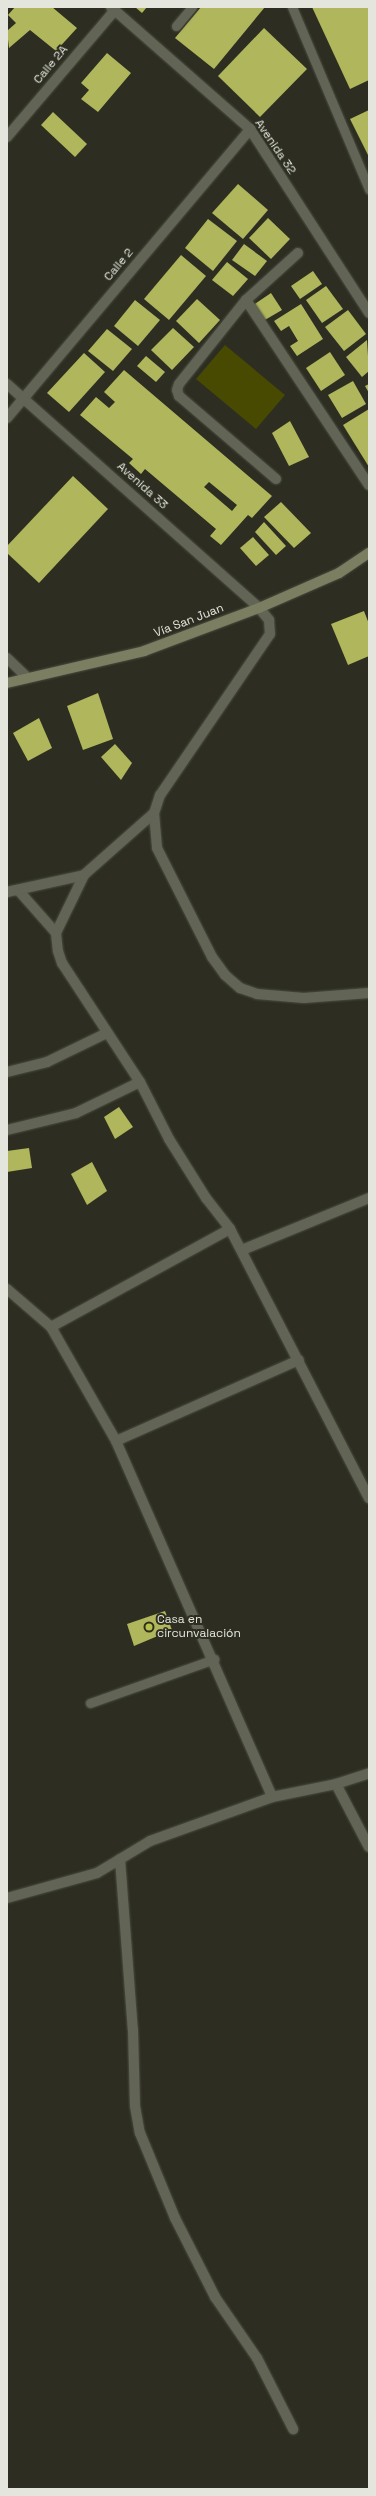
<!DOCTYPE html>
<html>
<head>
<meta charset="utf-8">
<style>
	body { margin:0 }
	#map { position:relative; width:376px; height:2496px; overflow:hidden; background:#2d2e21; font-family:"Space Grotesk",sans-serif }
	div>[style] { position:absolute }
	.green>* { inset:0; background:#474a00 }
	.building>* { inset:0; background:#afb65b }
	.roads { filter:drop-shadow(0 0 1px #4b4c41) drop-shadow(0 0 1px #4b4c41) }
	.lane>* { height:9px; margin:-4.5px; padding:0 4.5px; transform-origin:4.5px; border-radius:4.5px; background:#626456 }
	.street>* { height:10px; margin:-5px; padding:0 5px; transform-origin:5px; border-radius:5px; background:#626456 }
	.secondary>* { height:10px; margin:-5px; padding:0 5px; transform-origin:5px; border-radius:5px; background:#7b7e60 }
	.dots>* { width:11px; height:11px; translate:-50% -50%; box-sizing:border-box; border:2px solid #2d2e21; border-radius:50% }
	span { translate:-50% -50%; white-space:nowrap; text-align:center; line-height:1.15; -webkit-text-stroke:4px #2d2e21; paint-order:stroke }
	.street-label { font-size:12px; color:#e4e5dd }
	.poi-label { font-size:12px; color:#e4e5dd }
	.left { translate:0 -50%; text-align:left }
	.frame { position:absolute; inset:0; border:8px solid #e4e5dd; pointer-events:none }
</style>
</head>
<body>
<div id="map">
	<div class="green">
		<i style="clip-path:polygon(225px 345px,285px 395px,256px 429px,196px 379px)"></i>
	</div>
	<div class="building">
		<i style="clip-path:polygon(15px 7px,52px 7px,77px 28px,56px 51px,30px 30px,9px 48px,7px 31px,16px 23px,8px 15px)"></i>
		<i style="clip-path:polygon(135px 7px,147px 7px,142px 13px)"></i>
		<i style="clip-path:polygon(201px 7px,265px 7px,214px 69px,175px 38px)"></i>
		<i style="clip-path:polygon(312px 7px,369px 7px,369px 80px,350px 89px)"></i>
		<i style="clip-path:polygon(264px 28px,307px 69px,260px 117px,218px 76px)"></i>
		<i style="clip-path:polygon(107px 53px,131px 73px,98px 112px,81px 99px,89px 90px,81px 83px)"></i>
		<i style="clip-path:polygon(369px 110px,369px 157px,350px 119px)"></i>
		<i style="clip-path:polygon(53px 112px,87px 144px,75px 157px,41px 125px)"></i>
		<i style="clip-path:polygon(238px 184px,268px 210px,243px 239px,212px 213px)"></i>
		<i style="clip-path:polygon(268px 218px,290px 239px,271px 259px,249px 238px)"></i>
		<i style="clip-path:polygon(208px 219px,237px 241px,213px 271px,185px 248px)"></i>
		<i style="clip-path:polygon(244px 244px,267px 261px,255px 276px,232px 260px)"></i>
		<i style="clip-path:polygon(181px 255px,206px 276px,169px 320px,144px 299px)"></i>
		<i style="clip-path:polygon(227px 262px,248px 279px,233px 296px,212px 280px)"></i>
		<i style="clip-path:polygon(313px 271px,322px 284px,300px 299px,291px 286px)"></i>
		<i style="clip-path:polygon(326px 286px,343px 309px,322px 323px,306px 300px)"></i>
		<i style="clip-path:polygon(271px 293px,282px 310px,258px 324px,249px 308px)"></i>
		<i style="clip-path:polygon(197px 299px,220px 320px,199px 343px,176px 321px)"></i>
		<i style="clip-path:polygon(135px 300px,160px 320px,138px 346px,114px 326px)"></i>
		<i style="clip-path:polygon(301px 304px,323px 339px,297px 356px,290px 346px,298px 341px,289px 326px,281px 331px,274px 321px)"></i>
		<i style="clip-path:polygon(348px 310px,366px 334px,344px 351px,325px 327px)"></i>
		<i style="clip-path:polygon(173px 328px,194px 347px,172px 370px,151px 350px)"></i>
		<i style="clip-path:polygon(107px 329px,132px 349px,113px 371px,88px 351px)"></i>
		<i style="clip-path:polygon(367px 340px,369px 371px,362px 377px,346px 357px)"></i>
		<i style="clip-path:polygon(330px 352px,345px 375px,321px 391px,306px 368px)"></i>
		<i style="clip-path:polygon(84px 353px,105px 372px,69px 412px,47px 393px)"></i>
		<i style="clip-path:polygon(146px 356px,165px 372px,156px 382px,137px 366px)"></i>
		<i style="clip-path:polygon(evenodd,124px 370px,272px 496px,252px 518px,248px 515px,221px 545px,210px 536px,216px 529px,145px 469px,141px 474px,129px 463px,133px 459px,80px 415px,96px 397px,109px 408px,115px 402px,104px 392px,124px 370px,209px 482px,237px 505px,232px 511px,204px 487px,209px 482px)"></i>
		<i style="clip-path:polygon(353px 381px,366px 404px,342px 418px,328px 395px)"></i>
		<i style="clip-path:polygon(369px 384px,369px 393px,365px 386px)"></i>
		<i style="clip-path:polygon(369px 409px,369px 467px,343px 425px)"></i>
		<i style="clip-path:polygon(290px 421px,309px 457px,289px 466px,272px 433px)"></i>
		<i style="clip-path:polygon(73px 476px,108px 509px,39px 583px,7px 553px,7px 546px)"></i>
		<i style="clip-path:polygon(281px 502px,311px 533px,294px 548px,264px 517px)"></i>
		<i style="clip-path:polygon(264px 522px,286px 546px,276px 555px,255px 532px)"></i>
		<i style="clip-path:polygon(253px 537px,269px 555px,256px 566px,240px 548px)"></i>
		<i style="clip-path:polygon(364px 611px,369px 624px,369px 656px,348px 665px,331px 624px)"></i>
		<i style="clip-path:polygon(98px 693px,113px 739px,83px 750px,67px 706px)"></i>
		<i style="clip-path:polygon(39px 718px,52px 748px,28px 761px,13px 733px)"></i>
		<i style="clip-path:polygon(115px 744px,132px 763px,121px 780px,101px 757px)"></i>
		<i style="clip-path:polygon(119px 1107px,133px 1127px,115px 1139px,104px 1117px)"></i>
		<i style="clip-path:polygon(29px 1148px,32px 1168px,7px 1172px,7px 1151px)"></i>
		<i style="clip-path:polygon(92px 1162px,107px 1191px,87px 1205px,71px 1174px)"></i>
		<i style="clip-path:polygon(165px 1611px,172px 1630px,134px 1646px,127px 1624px)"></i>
	</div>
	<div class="roads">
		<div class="lane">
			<i style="left:292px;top:7px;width:198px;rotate:67.1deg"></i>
			<i style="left:176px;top:26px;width:25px;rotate:-50deg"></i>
			<i style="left:90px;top:1703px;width:132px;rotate:-19.5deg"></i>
		</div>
		<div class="street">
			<i style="left:111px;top:7px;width:185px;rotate:41.3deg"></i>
			<i style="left:250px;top:129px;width:219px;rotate:57.1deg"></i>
			<i style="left:7px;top:137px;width:167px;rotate:-49.6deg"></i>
			<i style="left:246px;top:300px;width:222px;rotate:56.4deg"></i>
			<i style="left:7px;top:384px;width:337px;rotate:41.6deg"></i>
			<i style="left:259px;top:608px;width:16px;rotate:50deg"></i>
			<i style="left:269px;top:620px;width:14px;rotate:86deg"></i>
			<i style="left:270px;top:634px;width:195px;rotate:124.3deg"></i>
			<i style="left:160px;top:795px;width:19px;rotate:108deg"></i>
			<i style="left:154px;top:813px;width:35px;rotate:85deg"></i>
			<i style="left:157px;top:848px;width:122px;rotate:63.2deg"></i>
			<i style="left:212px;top:957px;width:22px;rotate:54deg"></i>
			<i style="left:225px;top:975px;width:20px;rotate:41deg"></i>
			<i style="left:240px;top:988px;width:18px;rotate:19deg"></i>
			<i style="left:257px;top:994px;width:47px;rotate:4.9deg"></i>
			<i style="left:304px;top:998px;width:65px;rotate:-4.4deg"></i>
			<i style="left:7px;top:418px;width:378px;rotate:-49.9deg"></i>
			<i style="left:276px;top:479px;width:128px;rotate:-139.4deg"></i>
			<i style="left:179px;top:396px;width:6px;rotate:-108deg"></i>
			<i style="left:177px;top:390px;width:6px;rotate:-72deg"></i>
			<i style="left:179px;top:384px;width:107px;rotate:-51.4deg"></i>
			<i style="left:246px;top:300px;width:70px;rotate:-42.1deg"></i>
			<i style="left:7px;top:658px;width:28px;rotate:44deg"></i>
			<i style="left:154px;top:813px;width:94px;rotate:138.5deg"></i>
			<i style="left:84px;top:875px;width:64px;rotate:115.8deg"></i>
			<i style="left:56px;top:933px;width:18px;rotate:84deg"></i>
			<i style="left:58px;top:951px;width:13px;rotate:72deg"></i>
			<i style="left:62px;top:963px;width:142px;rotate:56.8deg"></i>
			<i style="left:140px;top:1082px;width:64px;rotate:63deg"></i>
			<i style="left:169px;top:1139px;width:70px;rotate:57.9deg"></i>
			<i style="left:206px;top:1198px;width:39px;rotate:52deg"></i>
			<i style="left:230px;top:1229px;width:303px;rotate:62.7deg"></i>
			<i style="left:19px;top:891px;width:56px;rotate:48.6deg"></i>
			<i style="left:7px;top:892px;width:79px;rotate:-12.4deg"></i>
			<i style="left:7px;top:1072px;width:41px;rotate:-14deg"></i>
			<i style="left:47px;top:1062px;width:67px;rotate:-25.8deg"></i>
			<i style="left:7px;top:1130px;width:71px;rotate:-13.8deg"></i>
			<i style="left:76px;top:1113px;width:71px;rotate:-25.8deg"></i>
			<i style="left:242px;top:1250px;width:137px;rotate:-22.3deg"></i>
			<i style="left:7px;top:1289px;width:58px;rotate:40.8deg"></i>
			<i style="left:51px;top:1327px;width:131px;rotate:60.3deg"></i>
			<i style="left:116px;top:1441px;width:389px;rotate:66.3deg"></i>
			<i style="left:51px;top:1327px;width:204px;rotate:-28.7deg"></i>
			<i style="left:116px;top:1441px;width:200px;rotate:-23.9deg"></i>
			<i style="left:336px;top:1784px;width:71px;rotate:62.4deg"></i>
			<i style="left:120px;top:1859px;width:171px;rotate:85.7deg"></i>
			<i style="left:133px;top:2030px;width:76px;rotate:88.5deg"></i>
			<i style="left:135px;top:2106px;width:27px;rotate:80deg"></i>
			<i style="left:140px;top:2133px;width:92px;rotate:67.6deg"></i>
			<i style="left:175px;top:2218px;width:89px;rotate:63.1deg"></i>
			<i style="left:215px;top:2297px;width:74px;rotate:55.5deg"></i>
			<i style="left:257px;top:2358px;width:80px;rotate:63.1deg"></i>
			<i style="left:7px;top:1898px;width:93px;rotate:-15.5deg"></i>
			<i style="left:97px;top:1873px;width:62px;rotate:-31.1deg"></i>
			<i style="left:150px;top:1841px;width:130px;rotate:-19.8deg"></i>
			<i style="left:272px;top:1797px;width:65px;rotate:-11.5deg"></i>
			<i style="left:336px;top:1784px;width:35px;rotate:-18deg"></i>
		</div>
		<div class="secondary">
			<i style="left:7px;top:683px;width:141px;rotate:-13.1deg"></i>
			<i style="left:144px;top:651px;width:123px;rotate:-20.5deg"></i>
			<i style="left:259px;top:608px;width:87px;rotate:-23.6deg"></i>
			<i style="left:339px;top:573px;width:36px;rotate:-34deg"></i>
		</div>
	</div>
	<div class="dots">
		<i style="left:149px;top:1627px;background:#b8c147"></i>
	</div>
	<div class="street-label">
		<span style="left:51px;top:65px;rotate:-50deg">Calle 2A</span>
		<span style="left:275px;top:147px;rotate:56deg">Avenida 32</span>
		<span style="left:119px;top:265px;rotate:-50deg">Calle 2</span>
		<span style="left:142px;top:486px;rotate:42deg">Avenida 33</span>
		<span style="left:189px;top:621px;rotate:-21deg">Vía San Juan</span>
	</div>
	<div class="poi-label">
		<span class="left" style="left:157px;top:1627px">Casa en<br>circunvalación</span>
	</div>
	<div class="frame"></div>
</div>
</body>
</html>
